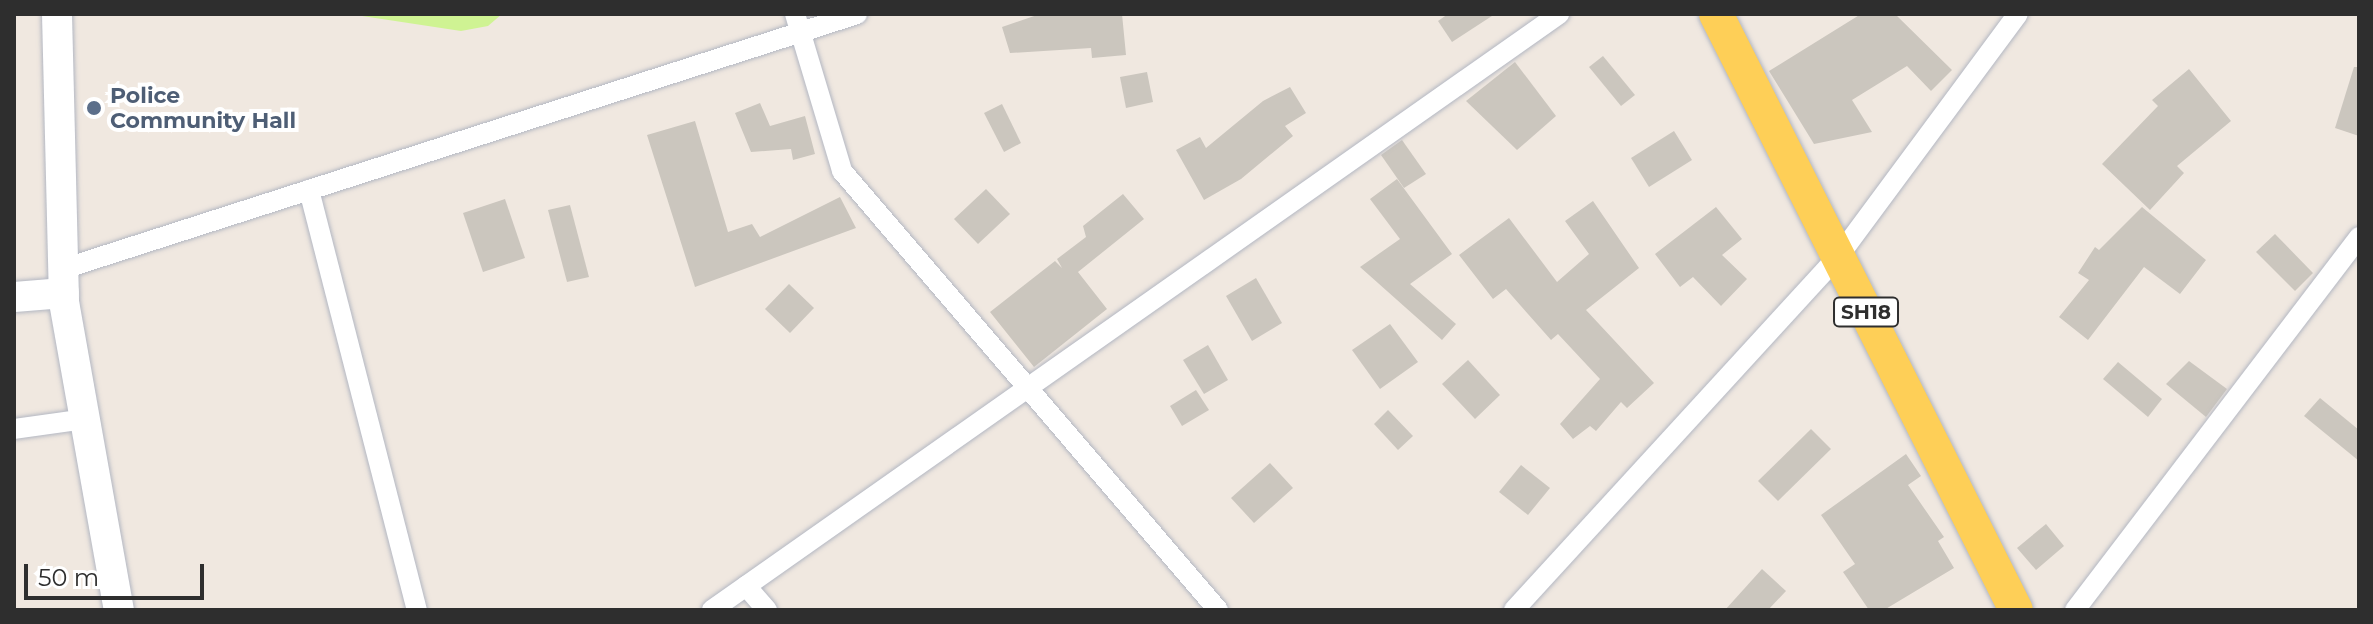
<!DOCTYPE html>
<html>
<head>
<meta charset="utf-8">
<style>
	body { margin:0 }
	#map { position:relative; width:2373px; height:624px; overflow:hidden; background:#f0e8e0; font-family:Montserrat,sans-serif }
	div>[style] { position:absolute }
	.pitch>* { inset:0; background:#cff393 }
	.building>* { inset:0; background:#cbc6be }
	.roads { filter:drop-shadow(0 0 2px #b3b7c2) drop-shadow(0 0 2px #b3b7c2) }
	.street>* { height:20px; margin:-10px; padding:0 10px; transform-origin:10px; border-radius:10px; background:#fff }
	.secondary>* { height:30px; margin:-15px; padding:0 15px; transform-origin:15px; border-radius:15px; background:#fff }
	.primary>* { height:34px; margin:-17px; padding:0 17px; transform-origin:17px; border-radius:17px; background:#fecf57 }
	.dots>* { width:22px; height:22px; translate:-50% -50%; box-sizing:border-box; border:4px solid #fff; border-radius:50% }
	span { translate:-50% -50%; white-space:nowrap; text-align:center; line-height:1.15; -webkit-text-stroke:8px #fff; paint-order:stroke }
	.shield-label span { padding:2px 6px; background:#fff; border:2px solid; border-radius:6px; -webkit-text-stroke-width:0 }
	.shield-label { font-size:20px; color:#2e2e2e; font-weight:700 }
	.service-label { font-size:22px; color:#4e5e75; font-weight:700 }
	.left { translate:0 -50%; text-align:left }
	.frame { position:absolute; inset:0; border:16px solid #2e2e2e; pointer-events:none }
	.scale { position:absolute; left:24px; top:564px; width:180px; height:36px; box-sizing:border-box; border:4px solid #2e2e2e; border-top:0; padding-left:10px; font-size:24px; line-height:28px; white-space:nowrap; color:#2e2e2e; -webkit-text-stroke:6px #fff; paint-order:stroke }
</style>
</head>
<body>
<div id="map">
	<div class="pitch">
		<i style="clip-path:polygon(349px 14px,502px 14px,488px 26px,461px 31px)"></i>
	</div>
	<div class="building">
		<i style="clip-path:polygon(1040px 14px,1122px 14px,1126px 55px,1092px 58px,1091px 48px,1010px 53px,1002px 27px)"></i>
		<i style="clip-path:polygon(1448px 14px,1495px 14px,1452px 42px,1438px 21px)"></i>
		<i style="clip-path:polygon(1861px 14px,1895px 14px,1952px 70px,1931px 91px,1907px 66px,1852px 100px,1872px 132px,1814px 144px,1769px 71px)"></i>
		<i style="clip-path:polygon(1603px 56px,1635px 95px,1621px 106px,1589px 67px)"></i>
		<i style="clip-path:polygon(1515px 62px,1556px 116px,1517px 150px,1466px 101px)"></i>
		<i style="clip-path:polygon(2354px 67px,2359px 67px,2359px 136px,2335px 128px)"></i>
		<i style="clip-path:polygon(2189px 69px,2231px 121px,2177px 166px,2184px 173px,2150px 210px,2102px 164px,2158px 106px,2152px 100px)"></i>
		<i style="clip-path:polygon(1147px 72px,1153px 102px,1126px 108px,1120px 77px)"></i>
		<i style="clip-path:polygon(1290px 87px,1306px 113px,1285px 126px,1293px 136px,1241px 179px,1204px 200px,1176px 150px,1200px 137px,1206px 148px,1263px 101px)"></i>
		<i style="clip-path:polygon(760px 103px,770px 126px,805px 116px,815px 154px,793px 160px,791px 149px,751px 152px,735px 113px)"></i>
		<i style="clip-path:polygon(1002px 104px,1021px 143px,1004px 152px,984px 113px)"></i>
		<i style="clip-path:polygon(695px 121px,728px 232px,752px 224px,760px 237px,840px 197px,856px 228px,695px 287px,647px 135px)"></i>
		<i style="clip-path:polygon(1674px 131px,1692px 160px,1649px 187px,1631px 158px)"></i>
		<i style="clip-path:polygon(1402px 140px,1426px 174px,1404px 188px,1381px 155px)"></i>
		<i style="clip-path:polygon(1397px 179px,1452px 254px,1410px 284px,1456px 324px,1442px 340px,1360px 267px,1400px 239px,1370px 199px)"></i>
		<i style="clip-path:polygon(986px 189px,1010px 214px,978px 244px,954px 219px)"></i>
		<i style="clip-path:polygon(1123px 194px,1144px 219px,1078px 272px,1107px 309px,1034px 367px,990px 312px,1055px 261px,1062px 268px,1057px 259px,1086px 237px,1083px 226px)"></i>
		<i style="clip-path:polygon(505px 199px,525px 258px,483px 272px,463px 213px)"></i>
		<i style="clip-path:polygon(1593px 201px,1639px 268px,1586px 310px,1654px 383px,1627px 408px,1621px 402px,1596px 431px,1590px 426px,1573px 439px,1560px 424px,1600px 379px,1558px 334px,1551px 340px,1506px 289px,1493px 299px,1459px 255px,1509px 218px,1557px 282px,1589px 254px,1565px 221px)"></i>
		<i style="clip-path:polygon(570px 205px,589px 277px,567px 282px,548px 210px)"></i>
		<i style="clip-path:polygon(1716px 207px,1742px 239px,1722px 255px,1747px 279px,1721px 306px,1693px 277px,1680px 287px,1655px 254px)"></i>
		<i style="clip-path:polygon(2142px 207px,2206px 260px,2180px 294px,2144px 267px,2088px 340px,2059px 317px,2089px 280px,2078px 273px,2095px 247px,2099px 250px)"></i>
		<i style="clip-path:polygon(2275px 234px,2313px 273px,2295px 291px,2256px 252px)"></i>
		<i style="clip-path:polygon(1256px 278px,1282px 323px,1252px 341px,1226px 296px)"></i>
		<i style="clip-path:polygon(789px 284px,814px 308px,790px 333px,765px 309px)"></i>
		<i style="clip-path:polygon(1390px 324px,1418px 362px,1380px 389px,1352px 350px)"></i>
		<i style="clip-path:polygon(1208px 345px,1228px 380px,1204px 394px,1183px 360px)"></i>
		<i style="clip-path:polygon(1468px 360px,1500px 395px,1475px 419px,1442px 384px)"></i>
		<i style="clip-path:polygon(2189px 361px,2227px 389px,2206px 417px,2166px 384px)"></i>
		<i style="clip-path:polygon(2118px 362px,2162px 399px,2148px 417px,2103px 379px)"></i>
		<i style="clip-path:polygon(1196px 390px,1209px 410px,1182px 426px,1170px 406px)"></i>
		<i style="clip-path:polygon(2320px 398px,2359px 430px,2359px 461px,2304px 416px)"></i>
		<i style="clip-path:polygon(1388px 410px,1413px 436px,1398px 450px,1374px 424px)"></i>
		<i style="clip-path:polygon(1811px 429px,1831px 449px,1778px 501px,1758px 481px)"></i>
		<i style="clip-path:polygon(1906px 454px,1921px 476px,1908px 485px,1944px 537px,1938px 541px,1954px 568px,1884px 610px,1869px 610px,1843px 572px,1855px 564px,1821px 515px)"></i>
		<i style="clip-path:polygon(1270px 463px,1293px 488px,1254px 523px,1231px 498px)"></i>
		<i style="clip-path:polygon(1521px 465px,1550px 488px,1528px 515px,1499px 492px)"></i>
		<i style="clip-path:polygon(2046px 524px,2064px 546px,2036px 570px,2017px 548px)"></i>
		<i style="clip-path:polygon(1762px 569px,1786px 591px,1768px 610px,1725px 610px)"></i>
	</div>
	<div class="roads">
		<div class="street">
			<i style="left:795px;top:14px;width:164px;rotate:73.3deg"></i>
			<i style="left:842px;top:171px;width:578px;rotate:49.42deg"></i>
			<i style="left:309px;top:190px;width:434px;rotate:75.6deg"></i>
			<i style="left:63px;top:269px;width:834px;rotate:-17.8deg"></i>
			<i style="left:14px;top:429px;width:72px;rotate:-8deg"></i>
			<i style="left:746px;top:586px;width:32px;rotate:49deg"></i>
			<i style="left:712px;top:610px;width:1036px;rotate:-35.13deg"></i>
			<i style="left:1514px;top:610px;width:479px;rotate:-47.5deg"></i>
			<i style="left:1838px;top:257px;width:302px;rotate:-53.5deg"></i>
			<i style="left:2075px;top:610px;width:469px;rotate:-52.7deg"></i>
		</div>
		<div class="secondary">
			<i style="left:57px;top:14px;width:288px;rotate:88.6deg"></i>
			<i style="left:64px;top:302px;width:313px;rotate:79.9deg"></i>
			<i style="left:14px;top:297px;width:50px;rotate:-4.6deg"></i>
		</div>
		<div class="primary">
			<i style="left:1716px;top:14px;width:667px;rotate:63.28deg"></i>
		</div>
	</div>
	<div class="dots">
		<i style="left:94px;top:108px;background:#5c6f8a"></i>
	</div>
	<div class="shield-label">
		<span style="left:1866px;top:312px">SH18</span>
	</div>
	<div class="service-label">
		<span class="left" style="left:110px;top:108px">Police<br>Community Hall</span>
	</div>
	<div class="frame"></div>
	<div class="scale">50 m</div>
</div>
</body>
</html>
